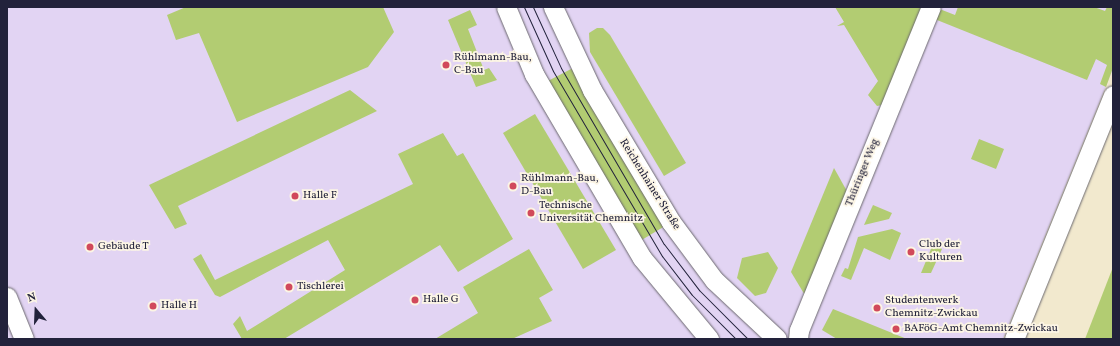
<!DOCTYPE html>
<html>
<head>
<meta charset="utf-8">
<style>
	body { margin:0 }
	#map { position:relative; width:1120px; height:346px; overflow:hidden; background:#f2e9ce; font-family:Vollkorn,serif }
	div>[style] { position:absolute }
	.built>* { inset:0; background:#e2d4f3 }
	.green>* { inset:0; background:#b2cc72 }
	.roads { filter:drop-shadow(0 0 1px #6b686e) drop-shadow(0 0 1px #6b686e) }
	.minor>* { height:19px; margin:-9.5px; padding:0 9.5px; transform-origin:9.5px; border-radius:9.5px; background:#fff }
	.tram>* { height:1px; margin:-0.5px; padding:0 0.5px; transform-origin:0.5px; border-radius:0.5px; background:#22223b }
	.dots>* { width:11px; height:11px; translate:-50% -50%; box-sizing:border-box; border:2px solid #fcf5e5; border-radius:50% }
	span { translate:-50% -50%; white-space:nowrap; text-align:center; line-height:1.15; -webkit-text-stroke:3.5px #fcf5e5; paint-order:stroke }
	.poi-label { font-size:11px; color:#22223b }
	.left { translate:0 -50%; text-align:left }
	.street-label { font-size:11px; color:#22223b }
	.frame { position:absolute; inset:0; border:8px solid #22223b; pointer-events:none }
	.north { position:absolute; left:16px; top:290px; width:40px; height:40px; -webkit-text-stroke:3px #fcf5e5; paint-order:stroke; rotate:341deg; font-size:11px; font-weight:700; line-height:16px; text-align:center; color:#22223b }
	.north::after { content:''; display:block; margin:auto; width:14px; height:18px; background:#22223b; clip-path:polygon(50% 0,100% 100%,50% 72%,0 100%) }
</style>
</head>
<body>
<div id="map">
	<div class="built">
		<i style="clip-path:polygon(7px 7px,1113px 7px,1113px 69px,1003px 339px,7px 339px)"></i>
	</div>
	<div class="green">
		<i style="clip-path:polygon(186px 7px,383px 7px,394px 32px,368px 67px,237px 122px,199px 33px,176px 40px,167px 15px)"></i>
		<i style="clip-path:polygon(835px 7px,922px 7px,882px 105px,877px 106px,868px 95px,878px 81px,844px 25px,837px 26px,844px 22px)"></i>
		<i style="clip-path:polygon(958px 7px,1094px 7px,1105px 11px,1107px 7px,1113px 7px,1113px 68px,1106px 87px,1100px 84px,1107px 65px,1096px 59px,1087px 80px,932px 18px,937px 8px,955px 15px)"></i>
		<i style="clip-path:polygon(470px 10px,477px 25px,468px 29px,484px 70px,489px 68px,497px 80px,476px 87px,448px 20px)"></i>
		<i style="clip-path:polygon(597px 28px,603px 28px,610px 35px,686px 163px,664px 176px,590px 52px,589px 33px)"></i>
		<i style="clip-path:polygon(573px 68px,665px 226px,640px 241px,546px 82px)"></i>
		<i style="clip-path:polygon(350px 90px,377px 111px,178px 206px,187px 224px,175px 229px,149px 185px)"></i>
		<i style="clip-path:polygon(535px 114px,616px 250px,583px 269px,503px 133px)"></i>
		<i style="clip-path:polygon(443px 133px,457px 156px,463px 153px,513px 239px,458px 272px,440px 245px,284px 339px,242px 339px,233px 324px,240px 316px,247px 331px,345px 270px,328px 240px,220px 297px,215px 295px,193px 259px,201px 254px,215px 280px,413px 184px,398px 154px)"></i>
		<i style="clip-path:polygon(979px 139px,1004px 149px,996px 169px,971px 159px)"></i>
		<i style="clip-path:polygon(834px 168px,848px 193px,806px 297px,791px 272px)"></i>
		<i style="clip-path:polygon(873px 205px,892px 213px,889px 219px,864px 225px)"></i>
		<i style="clip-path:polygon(892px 229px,901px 233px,890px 260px,864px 248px,851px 280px,841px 276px,845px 268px,848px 269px,858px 237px)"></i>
		<i style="clip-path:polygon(933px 244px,942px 249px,931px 273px,921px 273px)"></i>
		<i style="clip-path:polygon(529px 249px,553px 290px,539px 298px,552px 321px,512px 339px,435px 339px,478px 313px,463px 287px)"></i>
		<i style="clip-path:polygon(768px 252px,778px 268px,766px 293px,755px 296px,737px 278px,742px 258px)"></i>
		<i style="clip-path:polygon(1113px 267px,1113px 339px,1085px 339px)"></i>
		<i style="clip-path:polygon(833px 309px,907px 339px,837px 339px,822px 330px)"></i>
	</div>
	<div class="roads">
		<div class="minor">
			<i style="left:506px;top:7px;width:73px;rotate:67.3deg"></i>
			<i style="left:534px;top:74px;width:213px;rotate:59.6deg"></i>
			<i style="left:642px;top:258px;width:105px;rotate:50.4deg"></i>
			<i style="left:553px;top:7px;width:92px;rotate:64.8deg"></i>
			<i style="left:592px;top:90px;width:154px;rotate:59.1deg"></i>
			<i style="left:671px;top:222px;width:72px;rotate:53.4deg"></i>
			<i style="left:714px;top:280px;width:86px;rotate:43.1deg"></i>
			<i style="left:7px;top:297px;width:45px;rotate:68deg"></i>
			<i style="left:798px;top:339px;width:9px;rotate:-84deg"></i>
			<i style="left:799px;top:330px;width:349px;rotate:-67.8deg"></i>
			<i style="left:1014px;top:339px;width:263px;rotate:-67.9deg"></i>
		</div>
	</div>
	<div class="tram">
		<i style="left:524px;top:7px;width:70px;rotate:65.6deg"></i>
		<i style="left:553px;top:71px;width:215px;rotate:59.5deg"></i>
		<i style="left:662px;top:256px;width:49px;rotate:52.4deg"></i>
		<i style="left:692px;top:295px;width:62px;rotate:45deg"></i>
		<i style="left:533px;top:7px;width:67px;rotate:65.3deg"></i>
		<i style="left:561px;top:68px;width:204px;rotate:59.7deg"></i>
		<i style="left:664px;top:244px;width:58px;rotate:52.7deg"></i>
		<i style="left:699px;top:290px;width:69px;rotate:45deg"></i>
	</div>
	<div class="dots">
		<i style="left:446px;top:65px;background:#d1495b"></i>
		<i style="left:513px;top:186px;background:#d1495b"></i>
		<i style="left:295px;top:196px;background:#d1495b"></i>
		<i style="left:531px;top:213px;background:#d1495b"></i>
		<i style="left:90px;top:247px;background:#d1495b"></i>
		<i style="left:911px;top:252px;background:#d1495b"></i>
		<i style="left:289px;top:287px;background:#d1495b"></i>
		<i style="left:415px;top:300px;background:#d1495b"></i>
		<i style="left:153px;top:306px;background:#d1495b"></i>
		<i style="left:877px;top:308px;background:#d1495b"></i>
		<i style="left:896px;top:329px;background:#d1495b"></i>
	</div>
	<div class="poi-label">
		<span class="left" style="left:454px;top:65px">Rühlmann-Bau,<br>C-Bau</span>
		<span class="left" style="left:521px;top:186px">Rühlmann-Bau,<br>D-Bau</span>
		<span class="left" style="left:303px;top:196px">Halle F</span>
		<span class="left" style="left:539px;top:213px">Technische<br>Universität Chemnitz</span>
		<span class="left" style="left:919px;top:252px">Club der<br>Kulturen</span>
		<span class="left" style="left:98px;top:247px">Gebäude T</span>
		<span class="left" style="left:297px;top:287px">Tischlerei</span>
		<span class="left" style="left:423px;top:300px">Halle G</span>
		<span class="left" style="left:885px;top:308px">Studentenwerk<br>Chemnitz-Zwickau</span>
		<span class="left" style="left:161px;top:306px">Halle H</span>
		<span class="left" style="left:904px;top:329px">BAFöG-Amt Chemnitz-Zwickau</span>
	</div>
	<div class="street-label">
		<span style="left:863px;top:173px;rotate:-68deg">Thüringer Weg</span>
		<span style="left:649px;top:185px;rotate:58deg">Reichenhainer Straße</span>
	</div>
	<div class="frame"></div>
	<div class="north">N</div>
</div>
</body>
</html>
